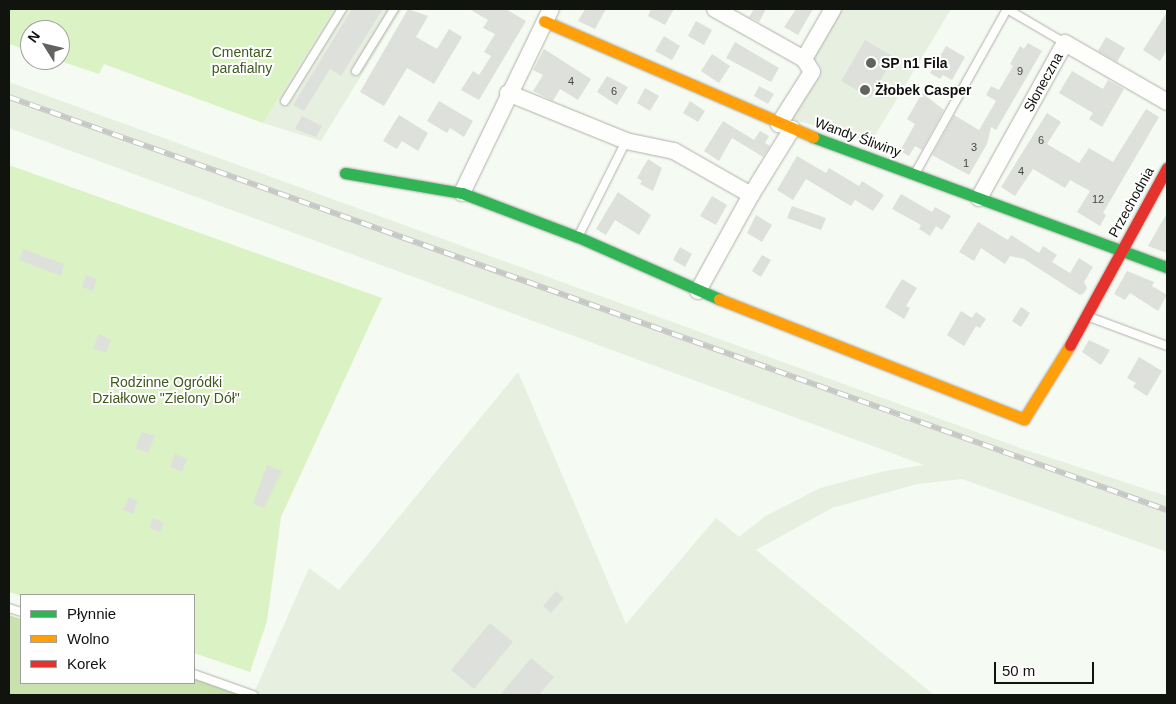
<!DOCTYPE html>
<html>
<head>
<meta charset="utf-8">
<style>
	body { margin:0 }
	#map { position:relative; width:1176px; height:704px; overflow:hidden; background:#f5faf2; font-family:Arial,sans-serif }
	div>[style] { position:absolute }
	.built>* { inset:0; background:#e7efe0 }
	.green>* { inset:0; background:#dbf2c5 }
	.forest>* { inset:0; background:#c8e1ad }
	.building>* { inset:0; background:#dee1db }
	.roads { filter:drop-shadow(0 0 1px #aeb1ab) drop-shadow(0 0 1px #aeb1ab) }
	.lane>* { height:8px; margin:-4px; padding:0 4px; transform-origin:4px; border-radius:4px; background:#fefefd }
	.street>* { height:16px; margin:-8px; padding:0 8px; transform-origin:8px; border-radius:8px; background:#fefefd }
	.fast>* { height:11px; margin:-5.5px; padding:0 5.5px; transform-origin:5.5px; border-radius:5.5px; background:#30b455 }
	.slow>* { height:11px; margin:-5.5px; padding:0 5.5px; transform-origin:5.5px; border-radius:5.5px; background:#ff9f0a }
	.jam>* { height:11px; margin:-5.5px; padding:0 5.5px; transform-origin:5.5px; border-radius:5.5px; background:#e5322d }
	.rail>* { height:5.5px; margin-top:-2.75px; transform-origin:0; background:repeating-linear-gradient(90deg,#fff 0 11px,#c6c8c6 0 22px); box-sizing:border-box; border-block:1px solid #c6c8c6 }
	.dots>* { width:14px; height:14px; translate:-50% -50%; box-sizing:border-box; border:2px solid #fff; border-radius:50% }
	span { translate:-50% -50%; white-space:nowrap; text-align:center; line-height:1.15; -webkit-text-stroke:4px #fff; paint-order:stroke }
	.number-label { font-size:11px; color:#454843 }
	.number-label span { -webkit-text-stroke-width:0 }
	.park-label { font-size:14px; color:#405a1e }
	.poi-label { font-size:14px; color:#11130f; font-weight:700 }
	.left { translate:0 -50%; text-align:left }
	.street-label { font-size:14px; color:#11130f }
	.frame { position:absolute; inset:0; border:10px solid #11130f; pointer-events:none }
	.legend { position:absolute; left:20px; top:594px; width:175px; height:90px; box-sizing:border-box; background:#fff; border:1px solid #a0a19f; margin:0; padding:6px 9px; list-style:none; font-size:15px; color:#11130f }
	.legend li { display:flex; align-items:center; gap:10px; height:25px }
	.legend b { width:25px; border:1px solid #a0a19f }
	.north { position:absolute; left:20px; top:20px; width:50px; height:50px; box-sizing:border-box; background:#fff; border:1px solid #a0a19f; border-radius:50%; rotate:306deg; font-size:14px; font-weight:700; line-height:20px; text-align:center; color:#11130f }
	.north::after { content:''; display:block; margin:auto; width:18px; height:22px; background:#61645e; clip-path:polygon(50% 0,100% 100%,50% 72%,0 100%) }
	.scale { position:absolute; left:994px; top:662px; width:100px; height:22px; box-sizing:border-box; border:2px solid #11130f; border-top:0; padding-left:6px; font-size:15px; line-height:18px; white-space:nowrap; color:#11130f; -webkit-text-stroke:4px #fff; paint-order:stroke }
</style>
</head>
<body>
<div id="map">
	<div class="built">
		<i style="clip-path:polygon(334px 9px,402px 9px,321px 141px,263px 123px)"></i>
		<i style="clip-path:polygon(839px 9px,951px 9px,871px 142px,792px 119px,821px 68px,812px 56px)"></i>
		<i style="clip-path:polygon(9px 82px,1026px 450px,1167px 496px,1167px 552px,962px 479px,917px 484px,832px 508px,756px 550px,934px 695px,253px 695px,309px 568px,339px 590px,518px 372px,626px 624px,716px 518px,739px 537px,764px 517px,820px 488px,885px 471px,924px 465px,9px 128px)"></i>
	</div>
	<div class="green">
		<i style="clip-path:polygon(9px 9px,334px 9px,263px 123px,104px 64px,99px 74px,57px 60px,60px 60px,60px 30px,30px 30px,30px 51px,9px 44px)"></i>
		<i style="clip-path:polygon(9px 165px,382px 298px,281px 517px,267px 621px,250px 672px,194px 653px,194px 595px,21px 596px,9px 592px)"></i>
	</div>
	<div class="forest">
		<i style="clip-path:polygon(9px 615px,21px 619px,21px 683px,194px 683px,194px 679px,242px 695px,9px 695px)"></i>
	</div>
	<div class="building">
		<i style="clip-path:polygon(352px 9px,383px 9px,341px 76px,330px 69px,304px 111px,293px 105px)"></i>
		<i style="clip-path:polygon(408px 9px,428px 16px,416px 37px,437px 49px,449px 29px,462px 37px,434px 84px,407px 68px,384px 106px,360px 92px)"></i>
		<i style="clip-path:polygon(469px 9px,506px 9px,526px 21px,479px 100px,461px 90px,473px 71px,479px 75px,491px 56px,484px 52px,495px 34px,483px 28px,488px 20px)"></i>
		<i style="clip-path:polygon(585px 9px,606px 9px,595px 29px,578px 21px)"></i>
		<i style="clip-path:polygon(651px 9px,674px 9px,665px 25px,648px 16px)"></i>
		<i style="clip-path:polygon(754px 9px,766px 9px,759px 22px,749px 17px)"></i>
		<i style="clip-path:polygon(796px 9px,813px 9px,798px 35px,784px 27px)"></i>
		<i style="clip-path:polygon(1167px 12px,1167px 50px,1160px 61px,1143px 50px)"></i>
		<i style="clip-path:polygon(696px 21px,712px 30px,704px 45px,688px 36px)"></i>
		<i style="clip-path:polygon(664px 36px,680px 46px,672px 60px,655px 51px)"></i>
		<i style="clip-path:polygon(1106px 37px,1125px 48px,1117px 62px,1098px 51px)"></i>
		<i style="clip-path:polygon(865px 40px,894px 57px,870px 98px,841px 81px)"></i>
		<i style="clip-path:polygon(735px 42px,779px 68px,771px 82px,726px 58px)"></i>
		<i style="clip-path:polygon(1028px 43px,1042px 51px,996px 130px,991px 127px,987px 144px,969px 175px,932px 155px,954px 115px,979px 130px,996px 101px,986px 95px,991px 86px,999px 90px,1013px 66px,1010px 64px,1020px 46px,1024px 49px)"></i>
		<i style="clip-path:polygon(946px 46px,965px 57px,952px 80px,943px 75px,940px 79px,930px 73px)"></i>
		<i style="clip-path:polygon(544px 49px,591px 79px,578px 100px,560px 89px,553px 101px,533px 91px,543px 75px,533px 70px)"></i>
		<i style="clip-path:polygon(712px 54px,730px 66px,719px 83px,701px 71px)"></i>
		<i style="clip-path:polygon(1072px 71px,1103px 89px,1108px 80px,1124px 89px,1102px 127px,1089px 119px,1093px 113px,1059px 93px)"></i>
		<i style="clip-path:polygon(607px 76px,628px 87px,617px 105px,597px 92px)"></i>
		<i style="clip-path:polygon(759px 86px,774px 94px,768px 104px,754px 96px)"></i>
		<i style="clip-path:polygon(645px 88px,659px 96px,650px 111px,637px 103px)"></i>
		<i style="clip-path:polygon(922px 93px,944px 110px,922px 150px,915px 146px,909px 156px,900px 151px,915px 124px,907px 119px)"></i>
		<i style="clip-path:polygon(439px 101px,473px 121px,464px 137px,450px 128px,447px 133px,427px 121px)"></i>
		<i style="clip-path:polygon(690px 101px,705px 111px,698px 122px,683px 113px)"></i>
		<i style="clip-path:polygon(1146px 109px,1159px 117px,1103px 213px,1106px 215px,1100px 226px,1077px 212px,1090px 191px,1070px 180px,1065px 188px,1033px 169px,1015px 196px,1001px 187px,1047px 113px,1061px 122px,1047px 144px,1079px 163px,1089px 148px,1113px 162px)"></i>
		<i style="clip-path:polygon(399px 115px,428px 133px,418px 151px,402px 141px,397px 149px,383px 141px)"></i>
		<i style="clip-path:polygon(302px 116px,322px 126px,316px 137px,295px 129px)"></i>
		<i style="clip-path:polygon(723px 121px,754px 140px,760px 131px,769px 136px,765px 143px,770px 146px,763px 157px,732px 138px,719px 161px,704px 151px)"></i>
		<i style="clip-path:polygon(797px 156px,826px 173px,829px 168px,859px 186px,862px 181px,884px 195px,873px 211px,855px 200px,851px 206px,806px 179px,793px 200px,777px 190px)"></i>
		<i style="clip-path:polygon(648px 159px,662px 168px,653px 191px,640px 184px,642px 181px,637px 178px)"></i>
		<i style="clip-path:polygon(618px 192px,651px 215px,639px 235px,615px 220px,606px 235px,596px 229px)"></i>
		<i style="clip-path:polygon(901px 194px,932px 212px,935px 207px,951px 216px,942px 230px,936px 226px,930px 236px,919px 229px,921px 225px,892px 209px)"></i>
		<i style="clip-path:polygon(712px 196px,727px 205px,716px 225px,700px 216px)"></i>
		<i style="clip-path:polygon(792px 206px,826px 218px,821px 230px,787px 218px)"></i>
		<i style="clip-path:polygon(1167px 213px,1167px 253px,1148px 246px)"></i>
		<i style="clip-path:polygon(756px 215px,772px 225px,762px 242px,747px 233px)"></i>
		<i style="clip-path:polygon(978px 222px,1008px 240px,1011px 235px,1039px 253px,1043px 246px,1057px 255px,1052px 262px,1070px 273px,1079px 258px,1093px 267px,1084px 282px,1087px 288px,1084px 293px,1080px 295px,1024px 259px,1010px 256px,1005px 264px,981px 248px,974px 261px,959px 252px)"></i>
		<i style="clip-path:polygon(680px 247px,692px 254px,685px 267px,673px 260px)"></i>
		<i style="clip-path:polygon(23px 249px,64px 264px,61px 276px,19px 260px)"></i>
		<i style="clip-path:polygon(762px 255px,771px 260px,761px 277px,752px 271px)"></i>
		<i style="clip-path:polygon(1127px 271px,1154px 282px,1152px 286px,1167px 295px,1158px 311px,1130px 293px,1125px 300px,1114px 294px)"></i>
		<i style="clip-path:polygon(86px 275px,97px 279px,93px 291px,82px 287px)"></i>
		<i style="clip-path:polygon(902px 279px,917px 288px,906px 306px,910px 308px,904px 319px,885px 307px)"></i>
		<i style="clip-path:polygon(1021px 307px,1030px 313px,1021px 327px,1012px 321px)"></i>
		<i style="clip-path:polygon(961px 311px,972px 318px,976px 312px,986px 319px,980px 328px,976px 326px,964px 346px,947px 335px)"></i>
		<i style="clip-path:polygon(99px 334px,111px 340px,106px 353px,93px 348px)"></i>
		<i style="clip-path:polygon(1089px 340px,1110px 350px,1101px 365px,1082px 352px)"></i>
		<i style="clip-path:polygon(1139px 357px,1162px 371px,1147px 396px,1133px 387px,1136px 383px,1127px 378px)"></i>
		<i style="clip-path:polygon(142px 432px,155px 436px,148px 453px,135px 448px)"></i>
		<i style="clip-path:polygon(175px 454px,187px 459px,182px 472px,170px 467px)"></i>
		<i style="clip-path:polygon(267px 465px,282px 471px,264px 508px,253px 504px)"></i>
		<i style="clip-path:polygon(129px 497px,138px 501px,133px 514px,123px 510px)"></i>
		<i style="clip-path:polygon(153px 518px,164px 523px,160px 532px,149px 528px)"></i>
		<i style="clip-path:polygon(556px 591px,564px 598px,551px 613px,543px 606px)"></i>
		<i style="clip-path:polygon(490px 623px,513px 642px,474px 689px,451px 670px)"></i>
		<i style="clip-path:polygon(531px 658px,554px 677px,539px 695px,500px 695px)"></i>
	</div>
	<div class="roads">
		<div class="lane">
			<i style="left:356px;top:71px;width:73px;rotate:-58.5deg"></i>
			<i style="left:285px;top:101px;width:108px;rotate:-58.2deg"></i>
			<i style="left:916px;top:172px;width:187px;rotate:-60.8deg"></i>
			<i style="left:1007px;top:9px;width:67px;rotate:30.4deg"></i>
			<i style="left:579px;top:235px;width:105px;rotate:-63.4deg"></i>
			<i style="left:1089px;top:317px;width:83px;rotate:20.4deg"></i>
			<i style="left:9px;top:608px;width:13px;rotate:18deg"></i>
			<i style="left:194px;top:674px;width:63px;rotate:19.6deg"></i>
		</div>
		<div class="street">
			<i style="left:715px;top:9px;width:102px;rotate:29.3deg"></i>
			<i style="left:804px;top:59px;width:15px;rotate:58deg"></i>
			<i style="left:812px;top:72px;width:62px;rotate:122.4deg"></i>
			<i style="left:804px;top:59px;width:58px;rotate:-59.9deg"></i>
			<i style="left:508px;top:93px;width:127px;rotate:22.1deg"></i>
			<i style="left:626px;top:141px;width:49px;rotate:11.8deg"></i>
			<i style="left:674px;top:151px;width:89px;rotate:29.7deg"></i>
			<i style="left:462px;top:193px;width:204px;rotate:-64.2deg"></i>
			<i style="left:979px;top:198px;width:177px;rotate:-61deg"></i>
			<i style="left:1065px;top:43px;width:118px;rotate:30deg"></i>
			<i style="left:698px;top:291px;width:110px;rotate:-61.1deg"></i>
			<i style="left:751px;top:195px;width:78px;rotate:-58.2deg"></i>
		</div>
		<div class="fast">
			<i style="left:813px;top:137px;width:377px;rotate:20.2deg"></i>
			<i style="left:345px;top:173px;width:119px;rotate:9.7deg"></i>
			<i style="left:462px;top:193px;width:124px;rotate:20.8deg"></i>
			<i style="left:578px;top:237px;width:154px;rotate:23.7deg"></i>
		</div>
		<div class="slow">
			<i style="left:544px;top:21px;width:293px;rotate:23.3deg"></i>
			<i style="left:719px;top:299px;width:328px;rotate:21.5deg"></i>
			<i style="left:1024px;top:419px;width:87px;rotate:-58.1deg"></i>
		</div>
		<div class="jam">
			<i style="left:1070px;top:345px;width:202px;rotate:-61.3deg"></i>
		</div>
	</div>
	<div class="rail">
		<i style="left:9px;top:97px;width:1229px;rotate:19.63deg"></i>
	</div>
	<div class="dots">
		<i style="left:871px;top:63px;background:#61645e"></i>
		<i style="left:865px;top:90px;background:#61645e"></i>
	</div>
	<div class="number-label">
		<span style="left:1020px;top:71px">9</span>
		<span style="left:571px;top:81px">4</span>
		<span style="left:614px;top:91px">6</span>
		<span style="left:1041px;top:140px">6</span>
		<span style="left:974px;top:147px">3</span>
		<span style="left:966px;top:163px">1</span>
		<span style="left:1021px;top:171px">4</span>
		<span style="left:1098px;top:199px">12</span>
	</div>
	<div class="park-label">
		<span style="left:242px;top:60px">Cmentarz<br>parafialny</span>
		<span style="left:166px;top:390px">Rodzinne Ogródki<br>Działkowe "Zielony Dół"</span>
	</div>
	<div class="poi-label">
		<span class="left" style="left:881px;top:63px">SP n1 Fila</span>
		<span class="left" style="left:875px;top:90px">Żłobek Casper</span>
	</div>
	<div class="street-label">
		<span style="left:1043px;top:82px;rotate:-61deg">Słoneczna</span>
		<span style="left:858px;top:137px;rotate:20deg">Wandy Śliwiny</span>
		<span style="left:1131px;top:202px;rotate:-61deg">Przechodnia</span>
	</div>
	<div class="frame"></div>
	<ul class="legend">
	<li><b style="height:6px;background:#30b455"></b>Płynnie</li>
	<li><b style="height:6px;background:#ff9f0a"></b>Wolno</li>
	<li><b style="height:6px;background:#e5322d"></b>Korek</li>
	</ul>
	<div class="north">N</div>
	<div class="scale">50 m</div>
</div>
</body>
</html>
